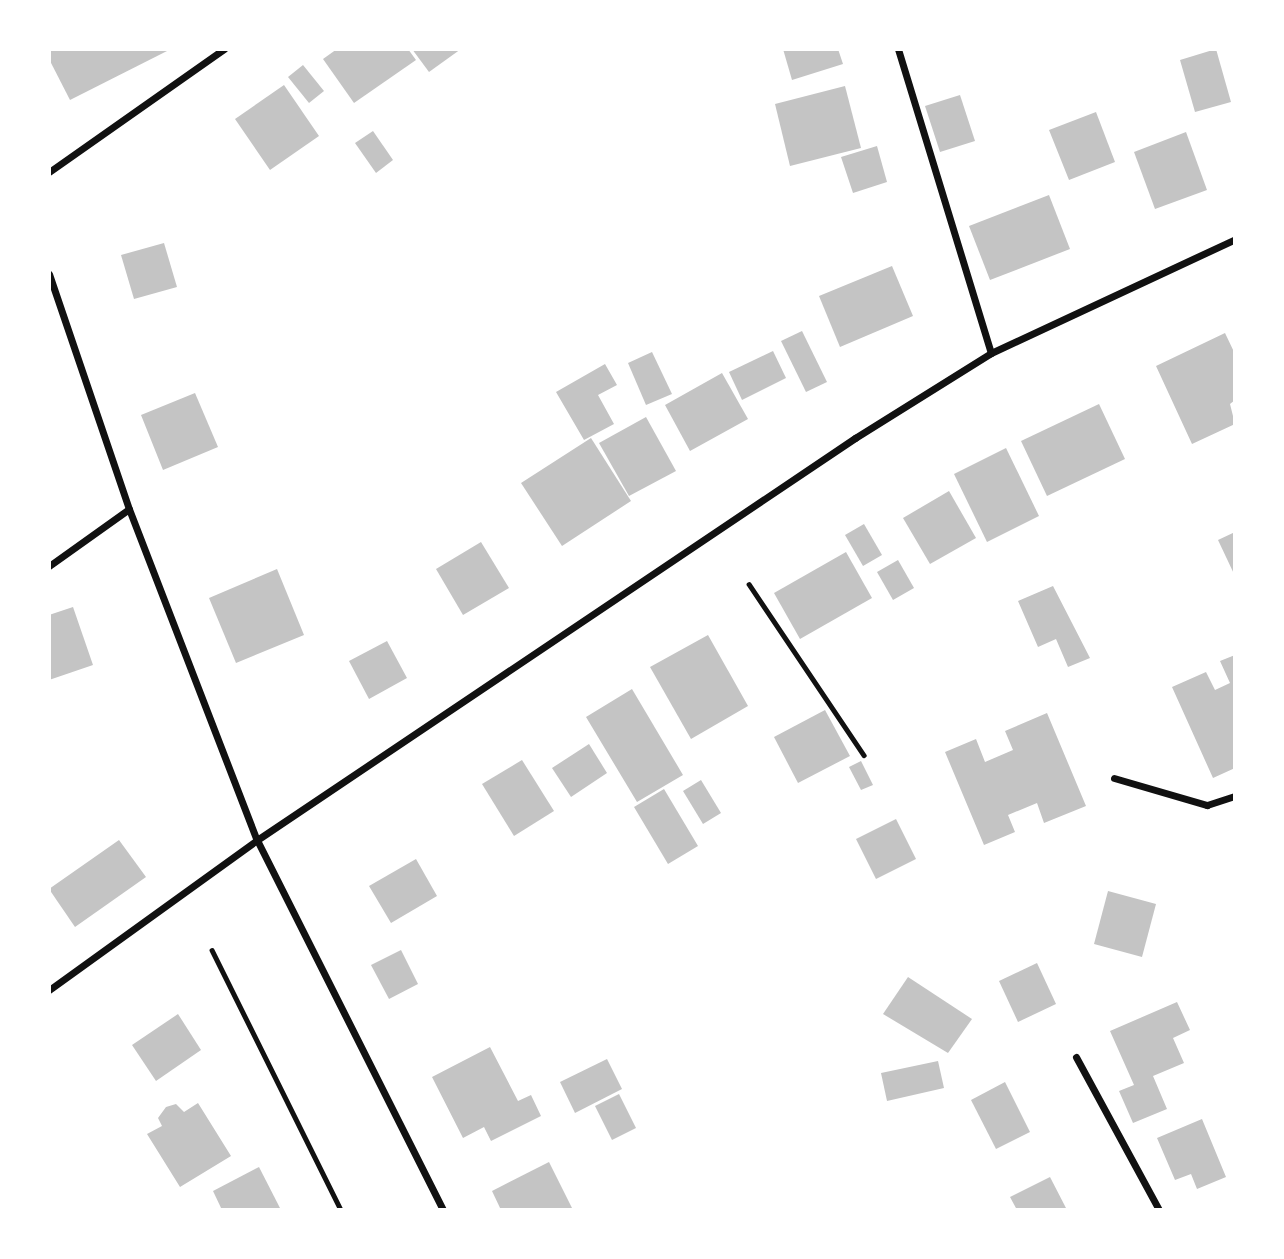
<!DOCTYPE html>
<html>
<head>
<meta charset="utf-8">
<style>
	body { margin:0 }
	#map { position:relative; width:1284px; height:1259px; overflow:hidden; background:#fff; font-family:Inter,sans-serif }
	div>[style] { position:absolute }
	.building>* { inset:0; background:#c4c4c4 }
	.path>* { height:4.5px; margin:-2.25px; padding:0 2.25px; transform-origin:2.25px; border-radius:2.25px; background:#111 }
	.minor>* { height:7px; margin:-3.5px; padding:0 3.5px; transform-origin:3.5px; border-radius:3.5px; background:#111 }
	span { translate:-50% -50%; white-space:nowrap; text-align:center; line-height:1.15; -webkit-text-stroke:6px #fff; paint-order:stroke }
	.frame { position:absolute; inset:0; border:51px solid #fff; pointer-events:none }
</style>
</head>
<body>
<div id="map">
	<div class="building">
		<i style="clip-path:polygon(49px 49px,171px 49px,70px 100px,49px 59px)"></i>
		<i style="clip-path:polygon(337px 49px,408px 49px,416px 60px,354px 103px,323px 59px)"></i>
		<i style="clip-path:polygon(412px 49px,461px 49px,429px 72px)"></i>
		<i style="clip-path:polygon(783px 49px,838px 49px,843px 64px,792px 80px)"></i>
		<i style="clip-path:polygon(1216px 49px,1231px 102px,1195px 112px,1180px 60px)"></i>
		<i style="clip-path:polygon(303px 65px,324px 91px,309px 103px,288px 77px)"></i>
		<i style="clip-path:polygon(284px 85px,319px 136px,270px 170px,235px 119px)"></i>
		<i style="clip-path:polygon(845px 86px,861px 148px,790px 166px,775px 104px)"></i>
		<i style="clip-path:polygon(960px 95px,975px 141px,940px 152px,925px 106px)"></i>
		<i style="clip-path:polygon(1096px 112px,1115px 162px,1069px 180px,1049px 130px)"></i>
		<i style="clip-path:polygon(373px 131px,393px 160px,376px 173px,355px 143px)"></i>
		<i style="clip-path:polygon(1186px 132px,1207px 190px,1155px 209px,1134px 152px)"></i>
		<i style="clip-path:polygon(877px 146px,887px 182px,853px 193px,841px 157px)"></i>
		<i style="clip-path:polygon(1049px 195px,1070px 249px,990px 280px,969px 226px)"></i>
		<i style="clip-path:polygon(164px 243px,177px 287px,134px 299px,121px 255px)"></i>
		<i style="clip-path:polygon(892px 266px,913px 316px,840px 347px,819px 296px)"></i>
		<i style="clip-path:polygon(802px 331px,827px 382px,806px 392px,781px 341px)"></i>
		<i style="clip-path:polygon(1225px 333px,1235px 354px,1235px 400px,1230px 404px,1235px 424px,1192px 444px,1156px 366px)"></i>
		<i style="clip-path:polygon(773px 351px,786px 378px,742px 400px,729px 372px)"></i>
		<i style="clip-path:polygon(652px 352px,672px 394px,646px 405px,628px 363px)"></i>
		<i style="clip-path:polygon(605px 364px,617px 385px,598px 395px,614px 424px,584px 440px,556px 392px)"></i>
		<i style="clip-path:polygon(722px 373px,748px 419px,690px 451px,665px 405px)"></i>
		<i style="clip-path:polygon(195px 393px,218px 447px,163px 470px,141px 415px)"></i>
		<i style="clip-path:polygon(1099px 404px,1125px 459px,1047px 496px,1021px 441px)"></i>
		<i style="clip-path:polygon(646px 417px,676px 471px,629px 496px,599px 443px)"></i>
		<i style="clip-path:polygon(591px 438px,631px 501px,562px 546px,521px 483px)"></i>
		<i style="clip-path:polygon(1006px 448px,1039px 516px,987px 542px,954px 474px)"></i>
		<i style="clip-path:polygon(949px 491px,976px 538px,930px 564px,903px 518px)"></i>
		<i style="clip-path:polygon(864px 524px,882px 555px,863px 566px,845px 535px)"></i>
		<i style="clip-path:polygon(1235px 532px,1235px 576px,1218px 540px)"></i>
		<i style="clip-path:polygon(481px 542px,509px 588px,463px 615px,436px 569px)"></i>
		<i style="clip-path:polygon(846px 552px,872px 598px,800px 639px,774px 593px)"></i>
		<i style="clip-path:polygon(898px 560px,914px 588px,893px 600px,877px 572px)"></i>
		<i style="clip-path:polygon(277px 569px,304px 635px,236px 663px,209px 598px)"></i>
		<i style="clip-path:polygon(1053px 586px,1090px 658px,1068px 667px,1056px 639px,1038px 647px,1018px 601px)"></i>
		<i style="clip-path:polygon(73px 607px,93px 665px,49px 680px,49px 615px)"></i>
		<i style="clip-path:polygon(708px 635px,748px 706px,691px 739px,650px 667px)"></i>
		<i style="clip-path:polygon(387px 641px,407px 678px,369px 699px,349px 661px)"></i>
		<i style="clip-path:polygon(1235px 655px,1235px 768px,1213px 778px,1172px 687px,1206px 672px,1215px 690px,1230px 683px,1220px 661px)"></i>
		<i style="clip-path:polygon(632px 689px,683px 775px,637px 802px,586px 717px)"></i>
		<i style="clip-path:polygon(825px 710px,850px 756px,798px 783px,774px 737px)"></i>
		<i style="clip-path:polygon(1047px 713px,1086px 806px,1044px 823px,1037px 803px,1008px 815px,1015px 832px,984px 845px,945px 752px,976px 739px,985px 762px,1013px 750px,1005px 731px)"></i>
		<i style="clip-path:polygon(589px 744px,607px 773px,571px 797px,552px 768px)"></i>
		<i style="clip-path:polygon(522px 760px,554px 811px,514px 836px,482px 784px)"></i>
		<i style="clip-path:polygon(861px 761px,873px 785px,861px 790px,849px 767px)"></i>
		<i style="clip-path:polygon(701px 780px,721px 813px,703px 824px,683px 791px)"></i>
		<i style="clip-path:polygon(664px 789px,698px 846px,668px 864px,634px 807px)"></i>
		<i style="clip-path:polygon(896px 819px,916px 859px,876px 879px,856px 839px)"></i>
		<i style="clip-path:polygon(119px 840px,146px 877px,75px 927px,49px 889px)"></i>
		<i style="clip-path:polygon(416px 859px,437px 896px,391px 923px,369px 886px)"></i>
		<i style="clip-path:polygon(1108px 891px,1156px 904px,1142px 957px,1094px 944px)"></i>
		<i style="clip-path:polygon(401px 950px,418px 984px,389px 999px,371px 965px)"></i>
		<i style="clip-path:polygon(1037px 963px,1056px 1004px,1018px 1022px,999px 981px)"></i>
		<i style="clip-path:polygon(908px 977px,972px 1019px,948px 1053px,883px 1014px)"></i>
		<i style="clip-path:polygon(1177px 1002px,1190px 1030px,1173px 1038px,1184px 1063px,1153px 1076px,1167px 1109px,1133px 1123px,1119px 1091px,1134px 1085px,1110px 1031px)"></i>
		<i style="clip-path:polygon(178px 1014px,201px 1050px,156px 1081px,132px 1045px)"></i>
		<i style="clip-path:polygon(490px 1047px,518px 1101px,531px 1095px,541px 1116px,491px 1141px,484px 1127px,463px 1138px,432px 1077px)"></i>
		<i style="clip-path:polygon(607px 1059px,622px 1089px,575px 1113px,560px 1082px)"></i>
		<i style="clip-path:polygon(938px 1061px,944px 1088px,887px 1101px,881px 1073px)"></i>
		<i style="clip-path:polygon(1005px 1082px,1030px 1132px,996px 1149px,971px 1100px)"></i>
		<i style="clip-path:polygon(619px 1094px,636px 1128px,612px 1140px,595px 1106px)"></i>
		<i style="clip-path:polygon(198px 1103px,231px 1156px,180px 1187px,147px 1134px,162px 1126px,158px 1118px,166px 1107px,176px 1104px,184px 1112px)"></i>
		<i style="clip-path:polygon(1202px 1119px,1226px 1177px,1197px 1189px,1191px 1174px,1175px 1180px,1157px 1138px)"></i>
		<i style="clip-path:polygon(549px 1162px,573px 1210px,501px 1210px,492px 1191px)"></i>
		<i style="clip-path:polygon(259px 1167px,281px 1210px,222px 1210px,213px 1191px)"></i>
		<i style="clip-path:polygon(1050px 1177px,1067px 1210px,1017px 1210px,1010px 1197px)"></i>
	</div>
	<div class="path">
		<i style="left:749px;top:584px;width:206px;rotate:56.1deg"></i>
		<i style="left:212px;top:950px;width:290px;rotate:63.6deg"></i>
	</div>
	<div class="minor">
		<i style="left:898px;top:49px;width:318px;rotate:73deg"></i>
		<i style="left:49px;top:172px;width:214px;rotate:-35.1deg"></i>
		<i style="left:49px;top:274px;width:248px;rotate:71.2deg"></i>
		<i style="left:129px;top:509px;width:355px;rotate:68.9deg"></i>
		<i style="left:257px;top:840px;width:414px;rotate:63.3deg"></i>
		<i style="left:49px;top:566px;width:98px;rotate:-35.5deg"></i>
		<i style="left:1114px;top:778px;width:97px;rotate:16.2deg"></i>
		<i style="left:1207px;top:805px;width:29px;rotate:-18deg"></i>
		<i style="left:49px;top:990px;width:256px;rotate:-35.8deg"></i>
		<i style="left:257px;top:840px;width:721px;rotate:-33.91deg"></i>
		<i style="left:855px;top:438px;width:160px;rotate:-32deg"></i>
		<i style="left:991px;top:353px;width:269px;rotate:-25deg"></i>
		<i style="left:1076px;top:1057px;width:174px;rotate:61.5deg"></i>
	</div>
	<div class="frame"></div>
</div>
</body>
</html>
